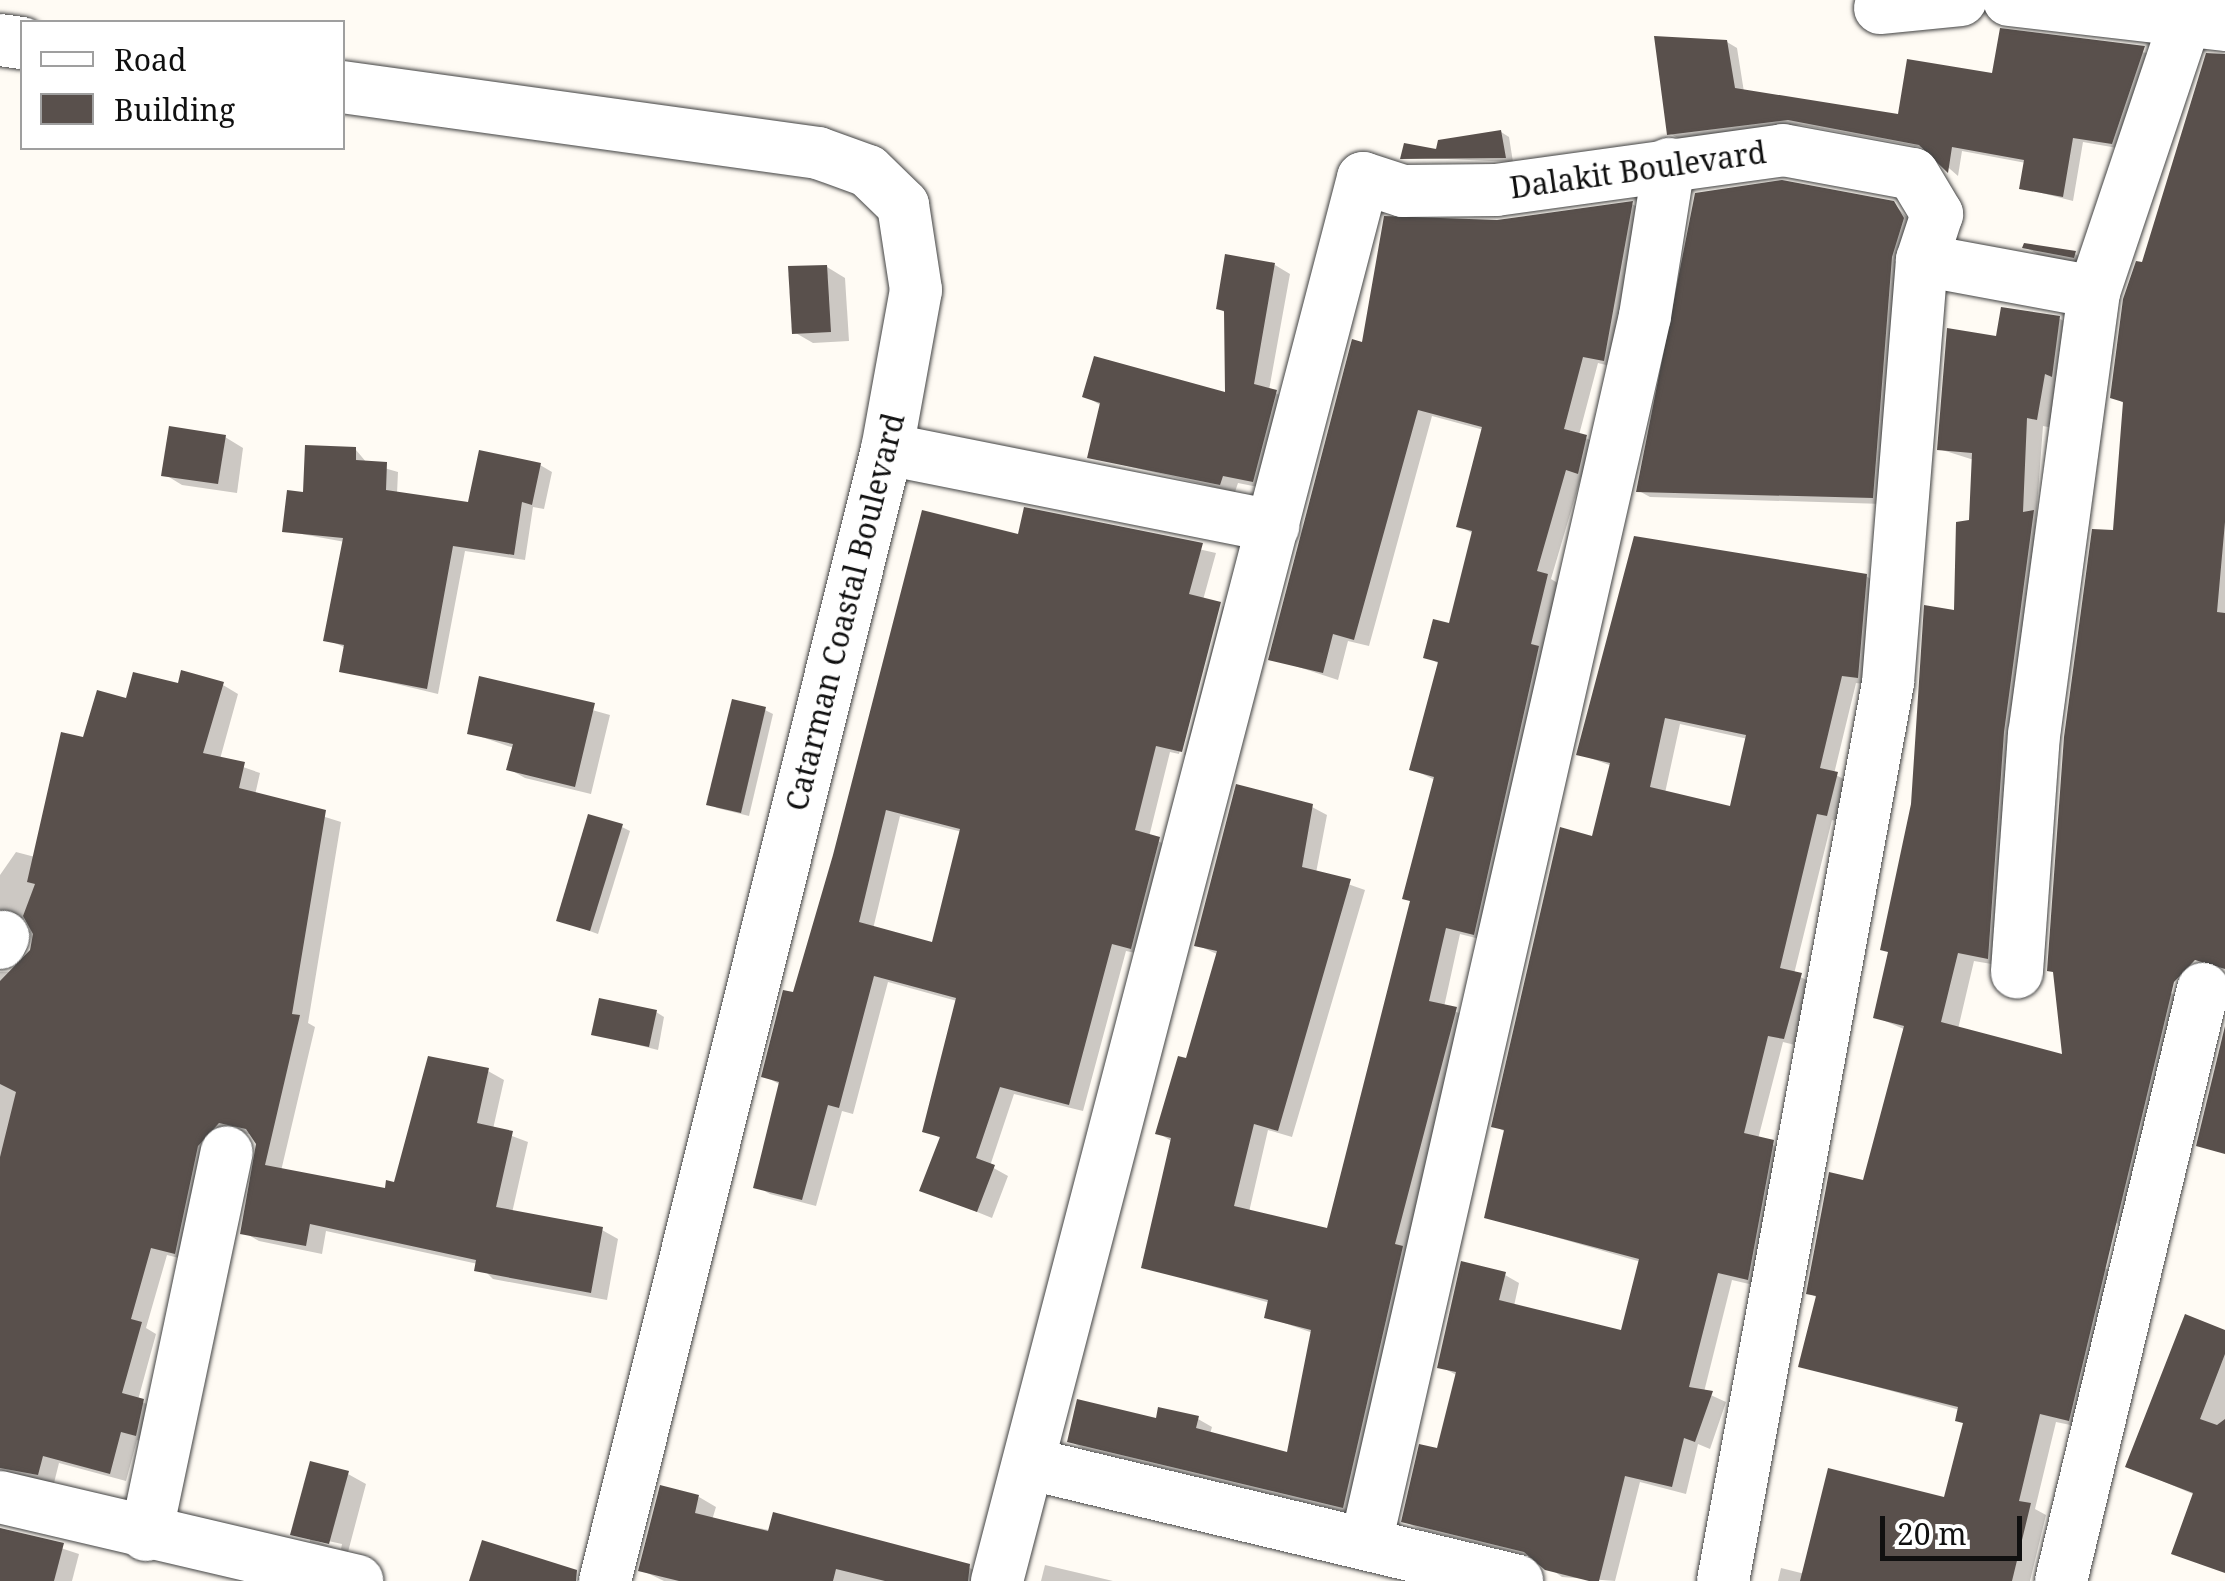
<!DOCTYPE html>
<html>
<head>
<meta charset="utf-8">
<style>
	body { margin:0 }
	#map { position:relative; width:2225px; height:1581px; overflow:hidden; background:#fffbf4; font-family:"Noto Serif",serif }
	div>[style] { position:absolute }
	.shadow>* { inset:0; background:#0003 }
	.building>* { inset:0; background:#59504c }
	.roads { filter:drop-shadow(0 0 2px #434343) drop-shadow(0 0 2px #434343) }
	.minor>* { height:52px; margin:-26px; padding:0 26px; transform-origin:26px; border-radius:26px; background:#fff }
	span { translate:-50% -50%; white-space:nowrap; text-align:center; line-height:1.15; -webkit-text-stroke:10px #fff; paint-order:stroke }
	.street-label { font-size:30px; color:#101010 }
	.legend { position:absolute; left:20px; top:20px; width:325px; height:130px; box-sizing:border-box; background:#fff; border:2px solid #9f9f9f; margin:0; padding:12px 18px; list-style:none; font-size:30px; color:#101010 }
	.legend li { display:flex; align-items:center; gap:20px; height:50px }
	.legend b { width:50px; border:2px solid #9f9f9f }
	.scale { position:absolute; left:1880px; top:1516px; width:142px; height:45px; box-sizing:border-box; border:5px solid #101010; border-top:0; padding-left:12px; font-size:30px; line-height:35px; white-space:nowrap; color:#101010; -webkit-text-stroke:8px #fff; paint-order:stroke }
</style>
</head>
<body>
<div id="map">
	<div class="shadow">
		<i style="clip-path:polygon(2002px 31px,2154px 54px,2123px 149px,2083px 142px,2073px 201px,2022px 188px,2026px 163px,1962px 151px,1958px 176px,1926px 148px,1801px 125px,1680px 139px,1669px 133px,1727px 42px,1737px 48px,1744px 92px,1900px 116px,1994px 76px)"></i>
		<i style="clip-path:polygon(2225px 62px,2225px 931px,2115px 533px,2125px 404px,2113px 396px,2144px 265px)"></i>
		<i style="clip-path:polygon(1501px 132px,1509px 137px,1513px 162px,1403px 157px)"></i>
		<i style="clip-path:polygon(1893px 203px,1915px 226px,1884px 504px,1650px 497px,1639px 491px)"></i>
		<i style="clip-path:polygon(1632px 204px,1646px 212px,1618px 368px,1598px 363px,1579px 435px,1601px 445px,1593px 480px,1581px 477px,1551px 579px,1561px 585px,1488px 941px,1460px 934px,1444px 1007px,1471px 1018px,1358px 1515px,1084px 1449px,1070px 1441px,1198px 1419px,1212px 1427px,1210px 1434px,1289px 1455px,1313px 1333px,1267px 1317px,1270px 1303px,1144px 1267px,1173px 1142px,1158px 1133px,1188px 1061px,1219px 955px,1197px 945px,1312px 807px,1327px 815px,1316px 873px,1365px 890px,1292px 1137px,1268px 1130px,1249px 1212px,1329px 1231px,1413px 902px,1435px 780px,1412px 769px,1440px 664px,1426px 657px,1451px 626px,1474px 534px,1459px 526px,1484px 430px,1432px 416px,1369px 646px,1348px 641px,1338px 680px,1271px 658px,1364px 345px,1497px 222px)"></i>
		<i style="clip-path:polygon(2025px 247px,2075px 254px,2093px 264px,2044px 258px)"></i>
		<i style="clip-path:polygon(1275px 265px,1290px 274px,1269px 390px,1291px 400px,1268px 489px,1238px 483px,1235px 492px,1090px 457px,1102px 406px,1085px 396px,1228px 395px,1226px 313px,1218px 308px)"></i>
		<i style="clip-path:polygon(827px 267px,845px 278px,849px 341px,813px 343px,794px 332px)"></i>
		<i style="clip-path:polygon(2060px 319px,2076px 328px,2053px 428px,2043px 426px,2003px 966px,1974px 961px,1958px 1029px,2065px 1058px,2171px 993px,2187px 1002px,2133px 1227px,2065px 1211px,2105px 1268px,2121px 1277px,2085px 1428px,2056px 1422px,2035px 1509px,2046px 1515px,2030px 1581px,1778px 1581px,1781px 1568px,1805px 1574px,1946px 1500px,1966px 1425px,1958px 1420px,1960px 1410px,1801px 1366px,1818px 1298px,1809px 1293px,1864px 1183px,1906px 1030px,1876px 1017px,1971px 522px,1974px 460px,1939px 449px,1998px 338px)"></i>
		<i style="clip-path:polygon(225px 437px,243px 448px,237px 493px,182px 485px,164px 474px)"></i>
		<i style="clip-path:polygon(356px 450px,367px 463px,398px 472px,397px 494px,470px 505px,540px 465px,552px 472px,544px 509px,533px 507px,525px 560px,465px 551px,438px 694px,342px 671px,346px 648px,326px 639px,345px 542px,285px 531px,306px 495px)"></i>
		<i style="clip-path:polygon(evenodd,1026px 510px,1216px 553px,1203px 600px,1218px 605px,1179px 754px,1170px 752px,1149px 837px,1173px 848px,1145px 955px,1126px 951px,1083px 1111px,1014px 1094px,990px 1166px,1008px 1176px,992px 1218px,923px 1190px,942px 1139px,925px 1130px,957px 1001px,888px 982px,853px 1114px,842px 1111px,816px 1206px,770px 1194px,756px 1186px,781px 1085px,764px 1076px,795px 995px,1020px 538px,1026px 510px,900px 816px,962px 832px,934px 945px,873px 929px,900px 816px)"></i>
		<i style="clip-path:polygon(evenodd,1866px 576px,1880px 585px,1872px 685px,1856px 683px,1834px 774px,1851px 783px,1842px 823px,1832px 820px,1794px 974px,1815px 984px,1799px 1046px,1783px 1042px,1758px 1139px,1787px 1151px,1762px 1287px,1732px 1280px,1704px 1392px,1726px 1402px,1710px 1449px,1698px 1444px,1686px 1494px,1640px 1482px,1615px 1581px,1562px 1577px,1534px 1557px,1419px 1529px,1404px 1521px,1439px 1451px,1458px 1376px,1440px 1366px,1505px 1275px,1519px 1283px,1514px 1306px,1623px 1333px,1641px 1262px,1486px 1217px,1506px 1132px,1494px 1126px,1594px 839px,1612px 766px,1579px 754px,1866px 576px,1680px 724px,1748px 739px,1731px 809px,1665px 793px,1680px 724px)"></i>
		<i style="clip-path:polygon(1223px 606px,1234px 613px,1196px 758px,1184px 755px)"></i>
		<i style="clip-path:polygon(481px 679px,610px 715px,591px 794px,525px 778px,509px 769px,514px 748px,470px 733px)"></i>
		<i style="clip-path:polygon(223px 685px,238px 694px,220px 759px,260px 773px,255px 795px,341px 822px,308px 1023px,315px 1027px,281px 1171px,387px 1191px,488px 1071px,504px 1080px,493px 1129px,528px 1142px,512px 1213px,602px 1230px,618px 1239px,607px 1300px,493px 1279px,478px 1264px,326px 1231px,322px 1254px,259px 1241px,243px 1232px,258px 1143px,253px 1135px,234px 1131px,191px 1261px,167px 1255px,146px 1328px,156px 1334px,138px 1400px,159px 1410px,152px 1444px,137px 1440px,126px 1481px,59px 1463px,54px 1483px,9px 1476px,0 1486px,0 972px,17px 971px,33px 950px,28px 918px,0 924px,0 875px,16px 852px,35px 857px,85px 740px,128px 702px,180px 686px)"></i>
		<i style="clip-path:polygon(765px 710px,773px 714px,749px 816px,717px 808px,709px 803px)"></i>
		<i style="clip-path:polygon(622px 827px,630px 831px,598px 934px,559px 920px)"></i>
		<i style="clip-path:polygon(656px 1012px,664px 1017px,658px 1050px,594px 1034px)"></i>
		<i style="clip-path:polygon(2225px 1330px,2225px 1560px,2195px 1495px,2128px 1466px)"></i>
		<i style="clip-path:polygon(evenodd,348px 1474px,366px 1484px,348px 1552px,293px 1533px,348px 1474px,310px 1537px,342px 1544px,341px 1549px,310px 1542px,310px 1537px)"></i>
		<i style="clip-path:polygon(699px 1497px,716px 1507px,712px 1520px,963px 1564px,980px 1574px,978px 1581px,664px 1581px,641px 1570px)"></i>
		<i style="clip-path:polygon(0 1528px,79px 1554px,72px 1581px,0 1581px)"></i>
		<i style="clip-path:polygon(1045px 1565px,1113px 1581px,1041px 1581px)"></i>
	</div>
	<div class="building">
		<i style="clip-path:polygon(2000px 28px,2145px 46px,2112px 144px,2073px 138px,2063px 197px,2019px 189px,2024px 160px,1952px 147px,1948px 173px,1919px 145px,1788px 120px,1667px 135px,1654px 36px,1727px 40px,1735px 88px,1898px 114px,1907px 59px,1992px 73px)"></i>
		<i style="clip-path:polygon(2206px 53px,2225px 54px,2225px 522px,2217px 612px,2225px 613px,2225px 969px,2195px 960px,2174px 982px,2069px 1421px,2040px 1414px,2019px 1501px,2031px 1503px,2012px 1581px,1800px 1581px,1828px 1468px,1944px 1497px,1963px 1423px,1955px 1421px,1958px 1407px,1798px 1367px,1816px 1296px,1806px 1294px,1829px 1172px,1863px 1180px,1904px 1026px,1873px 1018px,1888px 952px,1880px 950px,1911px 804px,1924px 605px,1954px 610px,1956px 522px,1969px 520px,1972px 453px,1937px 450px,1947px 328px,1996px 336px,2001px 307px,2060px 316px,2052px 377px,2045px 374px,2037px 420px,2027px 418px,2023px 512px,2034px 510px,2004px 732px,1988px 959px,1958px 953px,1941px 1022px,2062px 1054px,2053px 972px,2047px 971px,2064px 737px,2092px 529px,2113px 530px,2123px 402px,2110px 398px,2123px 299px,2136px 261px,2142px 262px)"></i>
		<i style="clip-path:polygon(1501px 130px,1506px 158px,1400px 159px,1404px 143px,1436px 149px,1438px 140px)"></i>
		<i style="clip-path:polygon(1782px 180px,1894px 201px,1904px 218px,1892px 257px,1873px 498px,1636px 492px,1695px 193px)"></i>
		<i style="clip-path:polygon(1633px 201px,1604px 361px,1583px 357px,1564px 429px,1587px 435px,1578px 474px,1566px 470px,1537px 571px,1548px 574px,1531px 644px,1539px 646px,1474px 935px,1446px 928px,1429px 1001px,1457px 1007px,1395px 1244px,1403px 1246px,1343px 1508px,1067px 1442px,1077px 1399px,1156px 1418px,1158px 1407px,1199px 1416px,1196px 1428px,1287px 1452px,1311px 1330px,1264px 1318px,1268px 1300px,1141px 1268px,1171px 1138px,1155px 1134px,1178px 1056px,1186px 1058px,1217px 951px,1194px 946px,1236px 784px,1313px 804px,1302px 867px,1351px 879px,1278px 1131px,1254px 1124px,1234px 1206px,1327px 1228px,1410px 901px,1402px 899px,1434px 777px,1409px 770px,1438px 662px,1423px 658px,1433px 619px,1449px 623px,1472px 531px,1456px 527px,1482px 427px,1418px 410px,1354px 640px,1333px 634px,1323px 673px,1268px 660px,1352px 339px,1362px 342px,1384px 216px,1497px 220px)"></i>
		<i style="clip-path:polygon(2024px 243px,2076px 251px,2074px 258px,2022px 248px)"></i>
		<i style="clip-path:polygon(1225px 254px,1275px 263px,1254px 384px,1277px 390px,1253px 482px,1223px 476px,1220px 485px,1087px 458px,1100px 403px,1082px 397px,1094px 356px,1225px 392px,1224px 311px,1216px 309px)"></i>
		<i style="clip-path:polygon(827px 265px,831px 332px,792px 334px,788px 266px)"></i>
		<i style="clip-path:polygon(169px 426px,226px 435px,218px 484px,161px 476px)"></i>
		<i style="clip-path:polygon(305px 445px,356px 447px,356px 460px,387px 462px,386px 490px,468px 502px,479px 450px,541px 463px,532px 505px,522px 502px,514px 555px,453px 546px,427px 689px,339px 672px,344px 645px,323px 641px,343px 538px,282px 532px,287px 490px,303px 492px)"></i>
		<i style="clip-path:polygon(evenodd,1024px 507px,1203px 543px,1189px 594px,1221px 602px,1182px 752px,1156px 746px,1135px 830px,1160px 837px,1131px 949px,1112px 944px,1069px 1105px,1000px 1087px,976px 1158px,995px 1165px,977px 1212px,919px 1191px,940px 1137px,922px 1132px,956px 998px,874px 976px,839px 1108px,828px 1105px,802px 1200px,753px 1188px,779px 1082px,761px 1077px,783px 990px,793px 992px,833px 855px,922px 510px,1018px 534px,1024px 507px,886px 810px,960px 829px,932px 942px,859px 922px,886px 810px)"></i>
		<i style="clip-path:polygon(evenodd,1634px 536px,1867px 574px,1858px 678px,1842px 676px,1820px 768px,1838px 772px,1827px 816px,1817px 814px,1780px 968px,1802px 973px,1784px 1039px,1768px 1036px,1744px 1133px,1774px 1140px,1748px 1280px,1718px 1273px,1689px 1387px,1713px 1391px,1695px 1442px,1684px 1438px,1672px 1487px,1625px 1476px,1599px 1581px,1589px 1581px,1545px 1570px,1524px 1552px,1401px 1522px,1419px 1444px,1437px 1448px,1456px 1372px,1437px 1368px,1461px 1261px,1506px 1272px,1499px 1300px,1621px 1330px,1639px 1259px,1484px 1218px,1504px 1130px,1491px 1127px,1560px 827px,1592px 836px,1610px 763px,1576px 755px,1634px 536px,1665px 718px,1746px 735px,1730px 806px,1650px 787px,1665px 718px)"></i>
		<i style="clip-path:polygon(181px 670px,224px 682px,203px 753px,245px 762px,239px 788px,326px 810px,292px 1014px,300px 1015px,265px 1165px,385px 1188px,386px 1180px,394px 1182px,428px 1056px,489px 1068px,477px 1123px,513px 1131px,496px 1207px,603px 1227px,591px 1293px,474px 1271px,476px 1260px,310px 1224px,306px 1246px,240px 1234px,256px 1144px,246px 1129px,219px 1123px,198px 1146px,175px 1254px,151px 1248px,131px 1319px,142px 1322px,122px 1393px,144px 1399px,136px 1436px,121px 1432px,110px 1474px,43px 1456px,38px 1475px,0 1468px,0 1157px,16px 1092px,0 1084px,0 981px,30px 950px,33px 934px,23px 916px,35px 884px,27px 882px,61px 732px,83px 737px,97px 690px,126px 698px,133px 672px,178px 683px)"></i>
		<i style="clip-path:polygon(479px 676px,595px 703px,575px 787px,506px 770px,513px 744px,467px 734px)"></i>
		<i style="clip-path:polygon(732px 699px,766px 707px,741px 813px,706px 805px)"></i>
		<i style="clip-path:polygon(588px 814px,623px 824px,590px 931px,556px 921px)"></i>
		<i style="clip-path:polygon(599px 998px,657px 1010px,649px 1047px,591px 1035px)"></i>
		<i style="clip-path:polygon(2225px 1026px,2225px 1154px,2196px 1146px)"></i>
		<i style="clip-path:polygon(2185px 1314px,2225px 1330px,2225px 1354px,2200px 1419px,2217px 1425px,2225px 1419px,2225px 1573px,2171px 1554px,2193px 1493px,2125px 1467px)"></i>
		<i style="clip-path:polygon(310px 1461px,349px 1471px,329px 1544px,290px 1535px)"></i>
		<i style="clip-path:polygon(660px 1485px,699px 1495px,695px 1513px,768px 1531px,773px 1512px,970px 1564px,968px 1581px,885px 1581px,836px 1569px,833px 1581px,679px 1581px,638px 1571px)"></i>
		<i style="clip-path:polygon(0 1528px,64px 1543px,54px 1581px,0 1581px)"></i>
		<i style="clip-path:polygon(482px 1540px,577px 1570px,576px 1581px,469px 1581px)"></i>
	</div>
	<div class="roads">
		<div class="minor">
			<i style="left:2009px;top:0;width:217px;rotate:6.6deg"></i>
			<i style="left:1880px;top:8px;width:81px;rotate:-5.6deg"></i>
			<i style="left:0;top:40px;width:22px;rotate:8deg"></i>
			<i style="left:342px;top:87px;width:481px;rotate:7.9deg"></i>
			<i style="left:818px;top:153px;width:53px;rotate:19.8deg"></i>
			<i style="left:868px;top:171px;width:49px;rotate:44.2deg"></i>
			<i style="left:903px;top:205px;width:86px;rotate:81.3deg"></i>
			<i style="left:916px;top:290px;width:162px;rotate:100.3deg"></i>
			<i style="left:887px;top:449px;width:1167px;rotate:103.99deg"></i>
			<i style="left:1922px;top:260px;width:175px;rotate:10.5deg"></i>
			<i style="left:2094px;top:292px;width:446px;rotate:97.7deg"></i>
			<i style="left:2034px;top:734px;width:239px;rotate:94.1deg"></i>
			<i style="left:2094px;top:292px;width:285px;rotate:-71.4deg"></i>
			<i style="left:887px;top:449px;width:394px;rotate:11.3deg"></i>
			<i style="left:0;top:943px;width:7px;rotate:-63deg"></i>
			<i style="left:1031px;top:1464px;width:500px;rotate:13.5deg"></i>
			<i style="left:0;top:1497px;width:367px;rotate:13.2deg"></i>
			<i style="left:146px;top:1535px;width:391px;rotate:-78.1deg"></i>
			<i style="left:1366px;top:1543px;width:1258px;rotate:-77.19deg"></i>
			<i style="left:1645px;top:316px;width:154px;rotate:-81deg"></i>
			<i style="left:997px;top:1581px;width:1450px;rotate:-75.38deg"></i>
			<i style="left:1363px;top:178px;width:42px;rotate:18deg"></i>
			<i style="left:1403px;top:191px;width:93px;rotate:-0.6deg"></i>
			<i style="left:1496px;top:190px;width:290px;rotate:-7.9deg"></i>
			<i style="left:1783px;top:150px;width:132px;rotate:10.5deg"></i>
			<i style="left:1913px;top:174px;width:47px;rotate:59deg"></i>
			<i style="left:1937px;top:214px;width:48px;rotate:108.1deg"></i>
			<i style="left:1922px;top:260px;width:424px;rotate:94.6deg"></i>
			<i style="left:1888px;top:683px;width:913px;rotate:100.41deg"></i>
			<i style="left:2061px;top:1581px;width:609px;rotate:-76.51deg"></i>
		</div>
	</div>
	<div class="street-label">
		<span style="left:1638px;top:170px;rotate:-8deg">Dalakit Boulevard</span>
		<span style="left:845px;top:612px;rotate:-76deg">Catarman Coastal Boulevard</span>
	</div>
	<ul class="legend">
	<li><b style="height:12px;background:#fff"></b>Road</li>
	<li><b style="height:28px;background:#59504c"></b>Building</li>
	</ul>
	<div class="scale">20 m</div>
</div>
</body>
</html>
